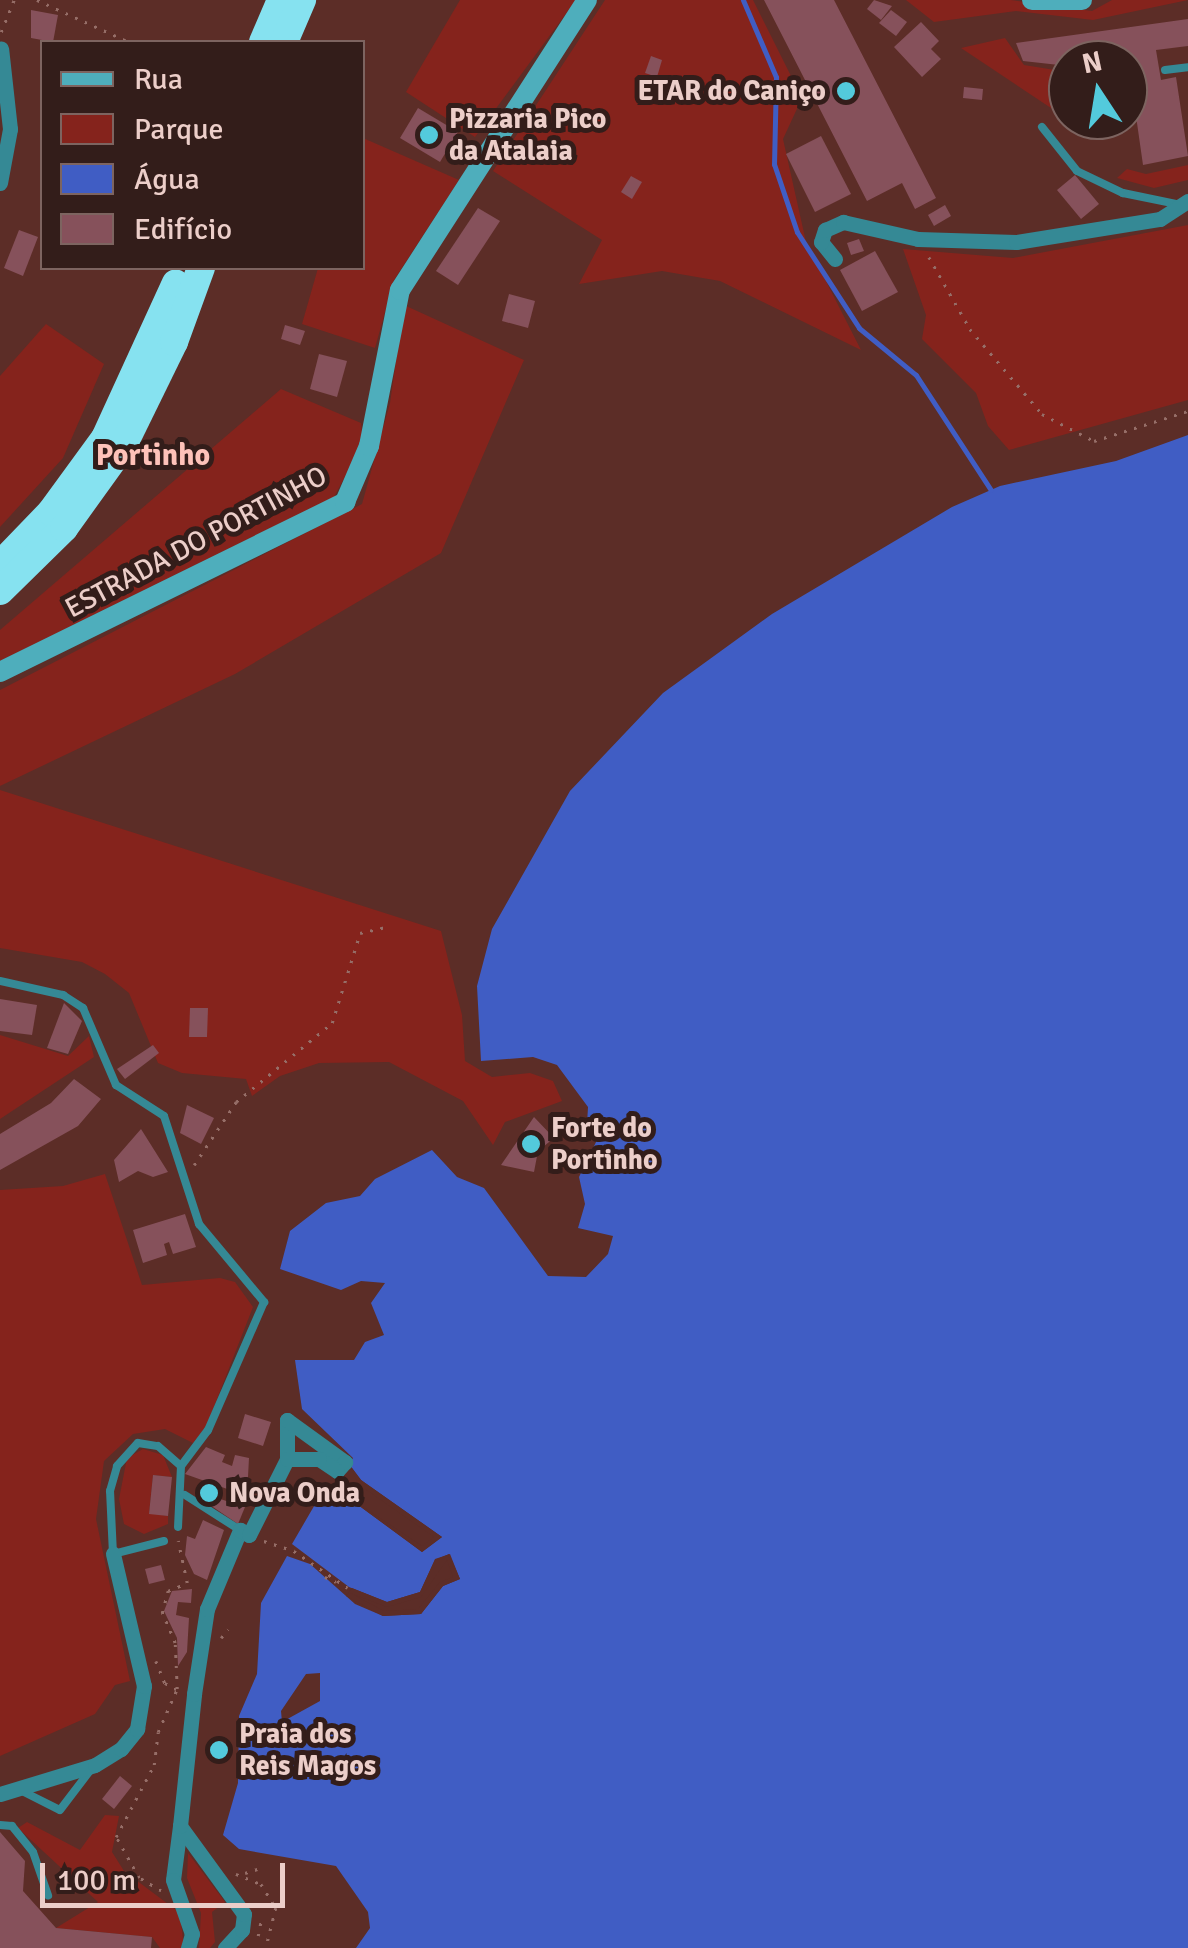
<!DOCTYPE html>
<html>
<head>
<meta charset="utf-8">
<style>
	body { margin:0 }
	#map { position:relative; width:1188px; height:1948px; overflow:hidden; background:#5c2d27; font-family:Signika,sans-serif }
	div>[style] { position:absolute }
	.green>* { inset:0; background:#85231c }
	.water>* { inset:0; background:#405dc4 }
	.pier>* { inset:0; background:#5c2d27 }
	.stream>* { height:5px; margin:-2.5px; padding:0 2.5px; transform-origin:2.5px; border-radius:2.5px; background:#405dc4 }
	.building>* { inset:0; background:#86515b }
	.path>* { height:2.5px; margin-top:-1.25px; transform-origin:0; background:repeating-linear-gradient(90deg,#966e68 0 2.5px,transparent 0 10.5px) }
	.lane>* { height:8px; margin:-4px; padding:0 4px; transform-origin:4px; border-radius:4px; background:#358995 }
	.street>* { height:15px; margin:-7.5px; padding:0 7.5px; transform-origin:7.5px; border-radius:7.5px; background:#358995 }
	.secondary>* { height:20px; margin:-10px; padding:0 10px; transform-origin:10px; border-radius:10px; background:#4eaebc }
	.highway>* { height:28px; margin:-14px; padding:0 14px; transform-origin:14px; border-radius:14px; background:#86e2f0 }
	.dots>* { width:28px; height:28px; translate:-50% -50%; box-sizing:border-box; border:5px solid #331d1a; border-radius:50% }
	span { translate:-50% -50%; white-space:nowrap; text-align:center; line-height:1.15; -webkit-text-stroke:10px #331d1a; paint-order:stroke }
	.poi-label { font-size:28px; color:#eccec9; font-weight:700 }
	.right { translate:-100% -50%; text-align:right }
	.left { translate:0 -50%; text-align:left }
	.street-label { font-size:28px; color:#eccec9 }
	.neighbourhood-label { font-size:30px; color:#fec2b9; font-weight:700 }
	.legend { position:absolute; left:40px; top:40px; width:325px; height:230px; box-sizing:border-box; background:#331d1a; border:2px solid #7d6460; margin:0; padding:12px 18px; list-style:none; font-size:30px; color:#eccec9 }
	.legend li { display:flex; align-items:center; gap:20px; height:50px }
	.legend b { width:50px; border:2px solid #7d6460 }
	.north { position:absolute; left:1048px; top:40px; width:100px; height:100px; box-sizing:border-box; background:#331d1a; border:2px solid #7d6460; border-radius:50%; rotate:348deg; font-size:28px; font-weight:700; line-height:40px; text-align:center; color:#eccec9 }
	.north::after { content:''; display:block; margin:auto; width:35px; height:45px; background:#53cadc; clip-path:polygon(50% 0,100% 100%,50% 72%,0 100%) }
	.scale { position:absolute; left:40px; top:1863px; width:245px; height:45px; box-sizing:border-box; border:5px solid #eccec9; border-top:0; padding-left:12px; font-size:30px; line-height:35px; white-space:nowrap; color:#eccec9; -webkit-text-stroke:8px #331d1a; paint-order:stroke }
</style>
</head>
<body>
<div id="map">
	<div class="green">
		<i style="clip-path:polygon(460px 0,576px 0,475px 137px,406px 92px)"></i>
		<i style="clip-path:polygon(605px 0,753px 0,802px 98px,783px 139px,806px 242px,861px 350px,720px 281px,662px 271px,579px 284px,602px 240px,493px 171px)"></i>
		<i style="clip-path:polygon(906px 0,1011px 0,1092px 11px,1112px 0,1188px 0,1093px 20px,1016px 11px,934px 22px)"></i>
		<i style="clip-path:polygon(1005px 38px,1024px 65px,1055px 70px,1063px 116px,961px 48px)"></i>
		<i style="clip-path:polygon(363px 138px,459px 180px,394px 280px,375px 348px,302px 324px,318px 268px,362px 268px)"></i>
		<i style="clip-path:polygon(1188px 165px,1188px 180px,1154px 188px,1117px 178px,1127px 169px,1146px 174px)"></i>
		<i style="clip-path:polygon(1188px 225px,1188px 400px,1009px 450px,988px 426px,976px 393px,922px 339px,926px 315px,903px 249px,1013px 258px)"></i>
		<i style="clip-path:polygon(404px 305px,524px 360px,441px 553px,235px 674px,0 786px,0 690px,362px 504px,390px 403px)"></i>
		<i style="clip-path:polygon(46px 324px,104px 364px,63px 458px,0 527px,0 376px)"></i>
		<i style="clip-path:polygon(281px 389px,361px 423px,363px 443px,334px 497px,0 661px,0 630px)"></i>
		<i style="clip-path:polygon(0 790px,441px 931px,462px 1015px,465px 1061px,492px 1077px,530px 1073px,553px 1081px,562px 1101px,505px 1122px,493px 1145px,463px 1101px,389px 1062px,319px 1063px,280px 1076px,252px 1096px,246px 1079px,182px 1073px,158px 1063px,129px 993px,105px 974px,82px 962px,0 948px)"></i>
		<i style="clip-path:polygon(0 1035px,68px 1056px,89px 1036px,94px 1057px,0 1119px)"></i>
		<i style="clip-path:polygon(105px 1174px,142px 1285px,220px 1278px,235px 1282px,253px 1307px,206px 1427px,193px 1443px,165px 1429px,133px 1434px,104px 1461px,96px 1519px,130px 1681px,115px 1685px,95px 1714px,0 1756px,0 1190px,63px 1186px)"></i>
		<i style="clip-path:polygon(143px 1449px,163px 1455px,172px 1477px,153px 1475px,149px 1513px,168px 1516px,168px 1524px,144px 1534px,124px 1524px,119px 1499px,127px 1458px)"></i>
		<i style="clip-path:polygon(105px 1815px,119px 1816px,112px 1852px,124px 1871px,180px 1913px,184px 1948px,160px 1948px,152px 1937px,56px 1928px,98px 1902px,18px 1828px,27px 1822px,80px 1850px)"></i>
		<i style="clip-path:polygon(188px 1853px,225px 1902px,212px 1912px,215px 1942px,210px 1948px,199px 1948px,201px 1913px,187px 1878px)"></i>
	</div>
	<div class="water">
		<i style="clip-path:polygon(evenodd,1188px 435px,1188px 1948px,356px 1948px,370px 1928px,368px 1912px,336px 1866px,239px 1849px,223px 1835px,238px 1783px,239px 1716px,257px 1674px,261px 1603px,287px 1556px,310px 1564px,355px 1604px,383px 1616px,421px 1614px,443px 1586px,460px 1579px,449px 1554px,435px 1560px,420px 1592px,387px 1602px,349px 1587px,292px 1544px,317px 1501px,335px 1488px,422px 1552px,442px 1537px,361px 1480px,349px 1464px,353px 1458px,302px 1409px,295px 1360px,354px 1360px,365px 1342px,384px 1335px,371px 1303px,385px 1283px,361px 1281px,341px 1290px,280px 1269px,290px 1231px,326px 1203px,360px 1196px,375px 1179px,432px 1150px,457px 1177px,484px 1188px,548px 1276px,586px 1277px,608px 1254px,613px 1236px,578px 1228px,585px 1204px,579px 1177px,597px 1140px,587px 1124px,588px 1107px,557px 1065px,533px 1057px,481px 1061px,477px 986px,492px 929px,570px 791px,663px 693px,772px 614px,952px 507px,1000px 486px,1116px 461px,1188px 435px,320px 1673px,320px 1701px,282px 1722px,281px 1711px,306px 1674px,320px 1673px)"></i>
	</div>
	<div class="pier">
		<i style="clip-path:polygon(349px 1464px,361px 1480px,442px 1537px,422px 1552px,335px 1488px,422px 1546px,434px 1537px,358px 1484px)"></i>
		<i style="clip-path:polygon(evenodd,450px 1554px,460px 1579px,443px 1586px,421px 1614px,383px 1616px,346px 1596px,352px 1588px,387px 1602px,420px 1592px,435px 1559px,450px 1554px,447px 1560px,453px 1577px,440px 1582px,418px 1609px,384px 1611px,350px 1593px,387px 1607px,421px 1597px,447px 1560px)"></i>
	</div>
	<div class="stream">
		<i style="left:743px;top:0;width:84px;rotate:66.8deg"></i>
		<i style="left:776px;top:77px;width:87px;rotate:91.3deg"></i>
		<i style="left:774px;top:164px;width:72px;rotate:71.3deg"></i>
		<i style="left:797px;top:232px;width:114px;rotate:57.1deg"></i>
		<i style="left:859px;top:328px;width:74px;rotate:39.5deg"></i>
		<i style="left:916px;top:375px;width:137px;rotate:56.9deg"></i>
	</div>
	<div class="building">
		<i style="clip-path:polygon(764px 0,834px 0,936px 198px,915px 209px,902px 183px,867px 201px)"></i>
		<i style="clip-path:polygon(874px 0,892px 6px,881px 20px,867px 9px)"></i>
		<i style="clip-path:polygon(31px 10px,58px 15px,53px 42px,31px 38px)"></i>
		<i style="clip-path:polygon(891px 10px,907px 22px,896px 36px,879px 23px)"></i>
		<i style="clip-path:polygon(1188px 19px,1188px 46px,1156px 50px,1161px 80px,1176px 77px,1188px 156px,1143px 165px,1128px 60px,1068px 60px,1064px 97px,1059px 65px,1023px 61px,1016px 43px)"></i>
		<i style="clip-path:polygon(921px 22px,939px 41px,931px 49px,941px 59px,922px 77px,894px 47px)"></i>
		<i style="clip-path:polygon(651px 56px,662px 60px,657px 77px,645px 73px)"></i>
		<i style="clip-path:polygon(964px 87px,983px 89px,982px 100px,963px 98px)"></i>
		<i style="clip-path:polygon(418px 108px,458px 132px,440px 162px,400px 138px)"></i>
		<i style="clip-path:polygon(821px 136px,851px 194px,815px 212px,786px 154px)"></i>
		<i style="clip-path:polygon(1075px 175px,1099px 204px,1081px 219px,1057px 190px)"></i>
		<i style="clip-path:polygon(631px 176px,642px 182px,632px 199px,621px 192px)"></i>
		<i style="clip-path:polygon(945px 205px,951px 216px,934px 226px,928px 215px)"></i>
		<i style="clip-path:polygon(478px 208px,500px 221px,458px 285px,436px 271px)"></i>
		<i style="clip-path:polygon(19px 230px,38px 237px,23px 276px,4px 268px)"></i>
		<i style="clip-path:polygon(859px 239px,864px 251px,851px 255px,847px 243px)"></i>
		<i style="clip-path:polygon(875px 251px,898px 292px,862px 311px,840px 270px)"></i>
		<i style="clip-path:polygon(509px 294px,535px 301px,528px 328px,502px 321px)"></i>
		<i style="clip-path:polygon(285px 325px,305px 331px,300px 345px,281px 339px)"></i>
		<i style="clip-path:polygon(319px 354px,347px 361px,337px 397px,310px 389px)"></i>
		<i style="clip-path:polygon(0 999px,37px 1005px,32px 1035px,0 1031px)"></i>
		<i style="clip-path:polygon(64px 1003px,82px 1021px,68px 1054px,47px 1048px)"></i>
		<i style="clip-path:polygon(190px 1008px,208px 1008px,207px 1037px,189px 1037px)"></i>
		<i style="clip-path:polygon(153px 1045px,159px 1053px,125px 1079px,117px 1069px)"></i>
		<i style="clip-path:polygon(74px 1079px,101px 1099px,78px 1126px,0 1170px,0 1134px,51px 1103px)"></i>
		<i style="clip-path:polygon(187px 1105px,214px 1118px,201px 1144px,180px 1133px)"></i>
		<i style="clip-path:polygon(534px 1117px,554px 1138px,538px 1151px,534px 1172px,501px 1165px)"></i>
		<i style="clip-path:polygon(141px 1129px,168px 1172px,153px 1177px,138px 1171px,119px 1182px,114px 1160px)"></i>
		<i style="clip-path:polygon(185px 1214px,196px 1247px,173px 1254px,169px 1242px,164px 1244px,167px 1255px,143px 1263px,133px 1230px)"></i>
		<i style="clip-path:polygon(245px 1414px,271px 1422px,263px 1446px,238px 1438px)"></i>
		<i style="clip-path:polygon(206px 1447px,225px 1455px,222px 1462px,232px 1466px,235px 1455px,249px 1458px,247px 1496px,185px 1474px)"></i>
		<i style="clip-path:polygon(153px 1475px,172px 1477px,168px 1516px,149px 1514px)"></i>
		<i style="clip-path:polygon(211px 1496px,245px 1507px,238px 1524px,207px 1503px)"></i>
		<i style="clip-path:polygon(203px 1520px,224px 1530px,207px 1580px,194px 1574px,185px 1555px,187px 1536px,195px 1539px)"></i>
		<i style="clip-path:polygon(161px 1565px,165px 1580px,149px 1584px,145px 1569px)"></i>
		<i style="clip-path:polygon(192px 1589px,191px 1603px,178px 1602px,176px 1615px,189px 1618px,187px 1652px,178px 1666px,177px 1638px,164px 1611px,172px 1591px)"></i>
		<i style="clip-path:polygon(120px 1776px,132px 1786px,114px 1809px,102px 1799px)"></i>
		<i style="clip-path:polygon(0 1832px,25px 1861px,23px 1891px,56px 1928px,152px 1937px,151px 1948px,0 1948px)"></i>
	</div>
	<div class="path">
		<i style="left:37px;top:0;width:101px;rotate:24.5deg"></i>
		<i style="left:1px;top:32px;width:35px;rotate:-68deg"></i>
		<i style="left:222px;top:42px;width:14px"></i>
		<i style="left:362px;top:137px;width:4px;rotate:27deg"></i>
		<i style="left:929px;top:257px;width:83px;rotate:60.3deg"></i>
		<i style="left:970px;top:329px;width:111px;rotate:49.7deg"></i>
		<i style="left:1042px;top:414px;width:59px;rotate:27.4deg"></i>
		<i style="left:1094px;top:441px;width:99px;rotate:-17.7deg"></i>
		<i style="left:194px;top:1165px;width:76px;rotate:-56.3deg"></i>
		<i style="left:236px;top:1102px;width:124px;rotate:-39.5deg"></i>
		<i style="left:332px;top:1023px;width:94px;rotate:-72.7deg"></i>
		<i style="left:360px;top:933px;width:31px;rotate:-13deg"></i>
		<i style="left:264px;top:1541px;width:32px;rotate:18deg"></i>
		<i style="left:294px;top:1551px;width:65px;rotate:34.4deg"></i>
		<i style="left:325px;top:1577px;width:12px;rotate:24deg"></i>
		<i style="left:221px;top:1638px;width:11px;rotate:-52deg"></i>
		<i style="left:156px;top:1661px;width:24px;rotate:68deg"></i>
		<i style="left:165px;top:1683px;width:13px;rotate:29deg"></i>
		<i style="left:245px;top:1873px;width:13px;rotate:-18deg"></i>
		<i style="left:236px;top:1874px;width:27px;rotate:22deg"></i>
		<i style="left:261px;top:1884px;width:28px;rotate:58deg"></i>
		<i style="left:276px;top:1908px;width:41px;rotate:104deg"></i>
		<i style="left:161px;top:1891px;width:26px;rotate:-149deg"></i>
		<i style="left:139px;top:1878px;width:47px;rotate:-119.3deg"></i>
		<i style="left:116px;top:1837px;width:81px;rotate:-62.2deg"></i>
		<i style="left:154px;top:1765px;width:33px;rotate:-83deg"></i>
		<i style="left:158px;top:1732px;width:47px;rotate:-66.2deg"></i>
		<i style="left:177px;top:1689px;width:46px;rotate:-92.5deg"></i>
		<i style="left:175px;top:1643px;width:33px;rotate:-113deg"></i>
		<i style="left:162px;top:1613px;width:23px;rotate:-75deg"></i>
		<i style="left:168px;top:1591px;width:21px;rotate:-23deg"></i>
		<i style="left:187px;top:1583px;width:43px;rotate:-102.1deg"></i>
		<i style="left:258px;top:1936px;width:16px;rotate:-79deg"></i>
	</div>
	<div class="lane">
		<i style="left:1165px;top:70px;width:23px;rotate:-7deg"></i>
		<i style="left:1042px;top:127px;width:56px;rotate:51.5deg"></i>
		<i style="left:1077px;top:171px;width:51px;rotate:25.6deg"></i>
		<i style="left:1123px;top:193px;width:54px;rotate:11.7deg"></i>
		<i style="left:0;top:981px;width:65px;rotate:12.5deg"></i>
		<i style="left:63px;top:995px;width:24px;rotate:33deg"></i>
		<i style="left:83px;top:1008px;width:84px;rotate:66.8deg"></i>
		<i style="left:116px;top:1085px;width:57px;rotate:32.9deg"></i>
		<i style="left:164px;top:1116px;width:114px;rotate:72deg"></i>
		<i style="left:199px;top:1224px;width:102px;rotate:50.2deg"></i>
		<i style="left:264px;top:1302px;width:140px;rotate:113.6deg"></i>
		<i style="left:208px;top:1430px;width:45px;rotate:126.9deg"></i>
		<i style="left:181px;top:1466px;width:61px;rotate:92.8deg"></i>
		<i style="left:185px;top:1495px;width:65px;rotate:32.5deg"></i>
		<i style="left:164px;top:1541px;width:53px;rotate:165.7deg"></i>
		<i style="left:113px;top:1554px;width:63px;rotate:-92.7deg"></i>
		<i style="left:110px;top:1491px;width:26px;rotate:-74deg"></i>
		<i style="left:117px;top:1466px;width:31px;rotate:-48deg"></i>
		<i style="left:138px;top:1443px;width:20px;rotate:9deg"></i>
		<i style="left:158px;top:1446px;width:30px;rotate:41deg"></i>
		<i style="left:22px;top:1791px;width:42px;rotate:26.6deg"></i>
		<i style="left:60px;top:1810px;width:53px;rotate:-52.7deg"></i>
		<i style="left:0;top:1825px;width:12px;rotate:5deg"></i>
		<i style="left:12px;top:1826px;width:33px;rotate:51deg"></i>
		<i style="left:33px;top:1852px;width:46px;rotate:70.8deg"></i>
	</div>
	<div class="street">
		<i style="left:0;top:183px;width:55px;rotate:-79.5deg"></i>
		<i style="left:10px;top:129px;width:81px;rotate:-96.3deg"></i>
		<i style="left:835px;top:259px;width:22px;rotate:-129deg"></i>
		<i style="left:821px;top:242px;width:13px;rotate:-72deg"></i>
		<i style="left:825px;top:230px;width:20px;rotate:-24deg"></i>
		<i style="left:843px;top:222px;width:77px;rotate:12.8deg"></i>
		<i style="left:918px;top:239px;width:98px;rotate:1.8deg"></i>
		<i style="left:1016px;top:242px;width:146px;rotate:-9.1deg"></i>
		<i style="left:1160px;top:219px;width:33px;rotate:-33deg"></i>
		<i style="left:0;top:1794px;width:99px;rotate:-17deg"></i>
		<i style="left:95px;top:1765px;width:31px;rotate:-32deg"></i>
		<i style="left:121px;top:1749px;width:26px;rotate:-51deg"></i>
		<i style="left:137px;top:1729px;width:44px;rotate:-80.8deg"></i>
		<i style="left:144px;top:1686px;width:136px;rotate:-103.2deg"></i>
		<i style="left:180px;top:1826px;width:54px;rotate:97.4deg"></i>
		<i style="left:173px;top:1880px;width:57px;rotate:70.6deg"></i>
		<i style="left:192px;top:1934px;width:15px;rotate:106deg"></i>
		<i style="left:225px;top:1948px;width:25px;rotate:-47deg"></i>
		<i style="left:242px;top:1930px;width:16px;rotate:-83deg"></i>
		<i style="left:244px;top:1914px;width:109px;rotate:-126deg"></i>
		<i style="left:180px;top:1826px;width:133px;rotate:-83.9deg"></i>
		<i style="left:194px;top:1694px;width:86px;rotate:-81.3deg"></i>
		<i style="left:207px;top:1609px;width:86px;rotate:-67.3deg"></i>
		<i style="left:240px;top:1530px;width:10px;rotate:29deg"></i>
		<i style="left:249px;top:1535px;width:85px;rotate:-63.4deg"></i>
		<i style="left:287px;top:1459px;width:39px;rotate:-90deg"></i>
		<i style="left:287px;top:1420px;width:72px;rotate:35.9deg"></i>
		<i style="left:345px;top:1462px;width:12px;rotate:132deg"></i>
		<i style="left:337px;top:1471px;width:22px;rotate:-146deg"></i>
		<i style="left:319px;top:1459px;width:32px;rotate:180deg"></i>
	</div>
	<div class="secondary">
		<i style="left:1032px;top:0;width:50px"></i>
		<i style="left:0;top:672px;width:385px;rotate:-26.2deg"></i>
		<i style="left:345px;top:502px;width:61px;rotate:-66.8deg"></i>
		<i style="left:369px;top:446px;width:159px;rotate:-78.8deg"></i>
		<i style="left:400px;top:290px;width:345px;rotate:-57.2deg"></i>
	</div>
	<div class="highway">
		<i style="left:263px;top:42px;width:46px;rotate:-66.8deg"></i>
		<i style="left:284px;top:42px;width:46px;rotate:-66.8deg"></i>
		<i style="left:0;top:565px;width:74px;rotate:-46.1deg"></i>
		<i style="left:51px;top:512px;width:92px;rotate:-53.9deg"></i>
		<i style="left:105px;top:438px;width:170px;rotate:-65.4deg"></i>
		<i style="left:0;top:591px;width:90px;rotate:-44.5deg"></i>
		<i style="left:64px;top:528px;width:101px;rotate:-54.3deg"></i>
		<i style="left:123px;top:446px;width:116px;rotate:-63.9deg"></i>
		<i style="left:174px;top:342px;width:79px;rotate:-70deg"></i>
	</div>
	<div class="dots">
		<i style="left:846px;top:91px;background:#53cadc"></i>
		<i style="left:429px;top:135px;background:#53cadc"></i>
		<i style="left:531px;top:1144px;background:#53cadc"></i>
		<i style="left:209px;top:1493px;background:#53cadc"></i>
		<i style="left:219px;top:1750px;background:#53cadc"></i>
	</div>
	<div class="poi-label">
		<span class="right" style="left:826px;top:91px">ETAR do Caniço</span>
		<span class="left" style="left:449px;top:135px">Pizzaria Pico<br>da Atalaia</span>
		<span class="left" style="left:551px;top:1144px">Forte do<br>Portinho</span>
		<span class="left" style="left:229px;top:1493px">Nova Onda</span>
		<span class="left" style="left:239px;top:1750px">Praia dos<br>Reis Magos</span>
	</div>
	<div class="street-label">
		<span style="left:196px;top:542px;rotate:-28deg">ESTRADA DO PORTINHO</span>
	</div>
	<div class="neighbourhood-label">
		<span style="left:153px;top:456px">Portinho</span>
	</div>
	<ul class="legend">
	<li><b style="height:12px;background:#4eaebc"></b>Rua</li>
	<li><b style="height:28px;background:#85231c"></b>Parque</li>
	<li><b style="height:28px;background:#405dc4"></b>Água</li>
	<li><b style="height:28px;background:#86515b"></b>Edifício</li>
	</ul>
	<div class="north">N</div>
	<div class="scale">100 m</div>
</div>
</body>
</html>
